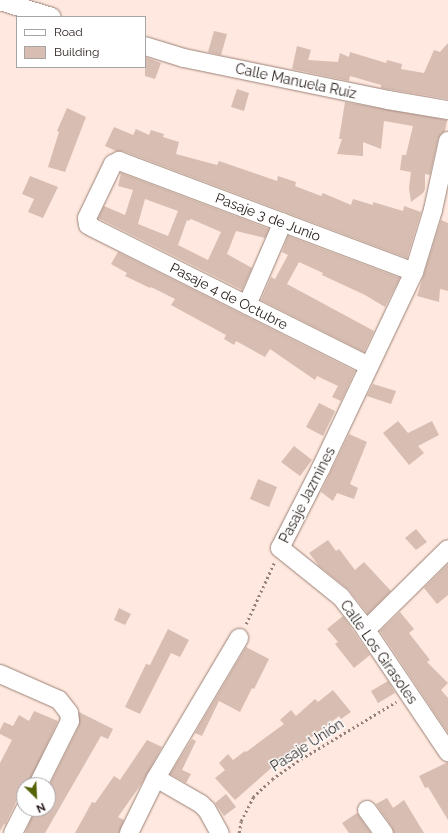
<!DOCTYPE html>
<html>
<head>
<meta charset="utf-8">
<style>
	body { margin:0 }
	#map { position:relative; width:448px; height:833px; overflow:hidden; background:#ffe8df; font-family:Raleway,sans-serif }
	div>[style] { position:absolute }
	.building>* { inset:0; background:#d8bdb2 }
	.path>* { height:2.5px; margin-top:-1.25px; transform-origin:0; background:repeating-linear-gradient(90deg,#92827b 0 2px,transparent 0 5px) }
	.roads { filter:drop-shadow(0 0 1px #9a8176) drop-shadow(0 0 1px #9a8176) }
	.minor>* { height:18px; margin:-9px; padding:0 9px; transform-origin:9px; border-radius:9px; background:#fff }
	span { translate:-50% -50%; white-space:nowrap; text-align:center; line-height:1.15; -webkit-text-stroke:3px #fff; paint-order:stroke }
	.street-label { font-size:14px; color:#261c18 }
	.legend { position:absolute; left:16px; top:16px; width:130px; height:52px; box-sizing:border-box; background:#fff; border:1px solid #a8a4a3; margin:0; padding:5px 7px; list-style:none; font-size:12px; color:#261c18 }
	.legend li { display:flex; align-items:center; gap:8px; height:20px }
	.legend b { width:20px; border:1px solid #a8a4a3 }
	.north { position:absolute; left:16px; top:777px; width:40px; height:40px; box-sizing:border-box; background:#fff; border:1px solid #a8a4a3; border-radius:50%; rotate:156deg; font-size:11px; font-weight:700; line-height:16px; text-align:center; color:#261c18 }
	.north::after { content:''; display:block; margin:auto; width:14px; height:18px; background:#566305; clip-path:polygon(50% 0,100% 100%,50% 72%,0 100%) }
</style>
</head>
<body>
<div id="map">
	<div class="building">
		<i style="clip-path:polygon(214px 31px,227px 34px,221px 55px,208px 52px)"></i>
		<i style="clip-path:polygon(448px 43px,448px 99px,381px 88px,381px 85px,350px 76px,349px 81px,292px 69px,297px 46px,311px 50px,308px 60px,338px 62px,340px 53px,349px 57px,350px 52px,386px 63px,387px 60px,402px 64px,401px 69px,424px 73px,434px 50px,440px 52px)"></i>
		<i style="clip-path:polygon(145px 57px,161px 63px,155px 79px,145px 76px)"></i>
		<i style="clip-path:polygon(237px 89px,249px 93px,244px 111px,231px 107px)"></i>
		<i style="clip-path:polygon(345px 102px,447px 120px,445px 131px,441px 134px,438px 139px,430px 175px,425px 174px,425px 189px,423px 193px,411px 202px,409px 188px,411px 172px,400px 170px,402px 155px,406px 155px,413px 126px,384px 121px,381px 149px,363px 142px,363px 156px,337px 154px,342px 139px,339px 139px)"></i>
		<i style="clip-path:polygon(67px 108px,86px 117px,65px 172px,48px 167px,59px 132px,57px 131px)"></i>
		<i style="clip-path:polygon(114px 127px,133px 135px,136px 129px,149px 135px,151px 130px,164px 134px,163px 137px,179px 142px,176px 154px,217px 165px,219px 161px,277px 181px,278px 176px,296px 182px,295px 186px,321px 196px,323px 193px,351px 205px,353px 199px,373px 205px,373px 202px,403px 211px,404px 206px,421px 212px,407px 258px,123px 151px,116px 151px,105px 146px)"></i>
		<i style="clip-path:polygon(evenodd,121px 173px,269px 229px,265px 238px,236px 231px,227px 254px,252px 268px,242px 290px,98px 218px,104px 206px,125px 215px,133px 190px,118px 186px,121px 173px,145px 199px,178px 211px,168px 236px,138px 224px,145px 199px,121px 173px,191px 219px,221px 232px,208px 260px,178px 245px,187px 220px,189px 221px,191px 219px)"></i>
		<i style="clip-path:polygon(30px 176px,58px 187px,43px 218px,28px 212px,34px 199px,22px 194px)"></i>
		<i style="clip-path:polygon(441px 220px,448px 223px,448px 291px,440px 289px,439px 302px,417px 296px)"></i>
		<i style="clip-path:polygon(288px 236px,400px 278px,385px 307px,365px 295px,322px 275px,323px 273px,299px 262px,287px 284px,374px 331px,364px 352px,261px 300px,271px 277px,275px 279px,288px 255px,282px 252px)"></i>
		<i style="clip-path:polygon(118px 252px,355px 371px,341px 401px,332px 397px,338px 386px,317px 376px,315px 380px,270px 349px,265px 357px,236px 341px,234px 345px,224px 339px,226px 335px,171px 305px,175px 299px,151px 287px,150px 288px,125px 276px,127px 273px,111px 264px)"></i>
		<i style="clip-path:polygon(373px 384px,396px 391px,391px 404px,367px 396px)"></i>
		<i style="clip-path:polygon(319px 403px,335px 411px,323px 436px,306px 427px)"></i>
		<i style="clip-path:polygon(398px 421px,408px 433px,432px 421px,439px 435px,418px 446px,424px 453px,409px 465px,383px 433px)"></i>
		<i style="clip-path:polygon(349px 434px,367px 442px,350px 484px,358px 488px,354px 499px,337px 493px,333px 501px,321px 492px)"></i>
		<i style="clip-path:polygon(294px 446px,312px 460px,300px 476px,281px 462px)"></i>
		<i style="clip-path:polygon(258px 479px,277px 487px,269px 507px,250px 499px)"></i>
		<i style="clip-path:polygon(416px 529px,427px 542px,416px 550px,405px 538px)"></i>
		<i style="clip-path:polygon(328px 540px,336px 551px,339px 549px,355px 570px,364px 562px,391px 591px,368px 614px,349px 590px,319px 566px,309px 553px)"></i>
		<i style="clip-path:polygon(448px 564px,448px 595px,437px 604px,424px 588px)"></i>
		<i style="clip-path:polygon(119px 608px,131px 614px,125px 625px,114px 620px)"></i>
		<i style="clip-path:polygon(400px 612px,414px 629px,409px 633px,430px 660px,427px 662px,448px 683px,441px 690px,448px 698px,448px 733px,380px 631px)"></i>
		<i style="clip-path:polygon(343px 616px,370px 655px,354px 668px,335px 644px,338px 642px,327px 629px)"></i>
		<i style="clip-path:polygon(168px 629px,189px 640px,180px 657px,171px 653px,140px 714px,125px 707px,146px 664px,150px 665px)"></i>
		<i style="clip-path:polygon(246px 647px,269px 659px,254px 689px,252px 688px,240px 712px,219px 701px,202px 736px,195px 733px)"></i>
		<i style="clip-path:polygon(388px 681px,395px 693px,378px 703px,371px 691px)"></i>
		<i style="clip-path:polygon(333px 690px,351px 712px,341px 719px,339px 716px,270px 769px,235px 800px,215px 778px,225px 770px,219px 763px,228px 754px,233px 760px,245px 751px,246px 752px,284px 724px,280px 720px,291px 710px,296px 716px,315px 699px,318px 702px)"></i>
		<i style="clip-path:polygon(34px 711px,58px 721px,28px 785px,24px 785px,5px 825px,4px 824px,0 831px,0 763px,12px 740px,0 734px,0 730px,4px 722px,13px 726px,19px 715px,29px 721px)"></i>
		<i style="clip-path:polygon(79px 712px,113px 729px,108px 739px,101px 736px,45px 833px,25px 833px,35px 809px,48px 809px,48px 788px,79px 726px)"></i>
		<i style="clip-path:polygon(192px 739px,196px 741px,182px 770px,191px 774px,186px 783px,170px 774px)"></i>
		<i style="clip-path:polygon(147px 740px,162px 747px,142px 783px,118px 817px,124px 820px,119px 833px,75px 833px,92px 802px,95px 803px,114px 776px,120px 780px)"></i>
		<i style="clip-path:polygon(448px 762px,448px 820px,428px 787px,425px 788px,419px 776px)"></i>
		<i style="clip-path:polygon(226px 794px,236px 807px,224px 816px,215px 803px)"></i>
		<i style="clip-path:polygon(387px 798px,393px 808px,404px 800px,424px 833px,394px 833px,392px 827px,376px 804px)"></i>
		<i style="clip-path:polygon(357px 813px,359px 816px,371px 833px,349px 833px,342px 823px)"></i>
	</div>
	<div class="path">
		<i style="left:246px;top:624px;width:67px;rotate:-65.3deg"></i>
		<i style="left:239px;top:833px;width:12px;rotate:-81deg"></i>
		<i style="left:241px;top:821px;width:27px;rotate:-63deg"></i>
		<i style="left:253px;top:797px;width:26px;rotate:-43deg"></i>
		<i style="left:272px;top:779px;width:35px;rotate:-35deg"></i>
		<i style="left:301px;top:759px;width:111px;rotate:-31deg"></i>
	</div>
	<div class="roads">
		<div class="minor">
			<i style="left:0;top:1px;width:54px;rotate:17.1deg"></i>
			<i style="left:145px;top:46px;width:41px;rotate:17.1deg"></i>
			<i style="left:184px;top:58px;width:208px;rotate:11.6deg"></i>
			<i style="left:388px;top:100px;width:61px;rotate:9.5deg"></i>
			<i style="left:448px;top:141px;width:71px;rotate:102.3deg"></i>
			<i style="left:433px;top:210px;width:65px;rotate:107deg"></i>
			<i style="left:414px;top:272px;width:217px;rotate:115.4deg"></i>
			<i style="left:321px;top:468px;width:90px;rotate:117.1deg"></i>
			<i style="left:280px;top:548px;width:78px;rotate:38.8deg"></i>
			<i style="left:341px;top:597px;width:31px;rotate:52deg"></i>
			<i style="left:360px;top:621px;width:158px;rotate:56.1deg"></i>
			<i style="left:247px;top:305px;width:90px;rotate:-66.6deg"></i>
			<i style="left:369px;top:366px;width:310px;rotate:-153.4deg"></i>
			<i style="left:92px;top:227px;width:4px;rotate:-153deg"></i>
			<i style="left:88px;top:225px;width:7px;rotate:-98deg"></i>
			<i style="left:87px;top:218px;width:60px;rotate:-64.3deg"></i>
			<i style="left:113px;top:164px;width:7px;rotate:-27deg"></i>
			<i style="left:119px;top:161px;width:315px;rotate:20.6deg"></i>
			<i style="left:366px;top:630px;width:115px;rotate:-44.6deg"></i>
			<i style="left:0;top:674px;width:64px;rotate:23.8deg"></i>
			<i style="left:59px;top:700px;width:16px;rotate:52deg"></i>
			<i style="left:69px;top:713px;width:8px;rotate:83deg"></i>
			<i style="left:70px;top:721px;width:72px;rotate:116.6deg"></i>
			<i style="left:156px;top:778px;width:52px;rotate:30deg"></i>
			<i style="left:201px;top:804px;width:8px;rotate:45deg"></i>
			<i style="left:207px;top:810px;width:26px;rotate:61deg"></i>
			<i style="left:367px;top:810px;width:29px;rotate:54deg"></i>
			<i style="left:13px;top:833px;width:27px;rotate:-63deg"></i>
			<i style="left:129px;top:833px;width:61px;rotate:-63.9deg"></i>
			<i style="left:156px;top:778px;width:163px;rotate:-59.3deg"></i>
		</div>
	</div>
	<div class="street-label">
		<span style="left:296px;top:81px;rotate:12deg">Calle Manuela Ruíz</span>
		<span style="left:268px;top:217px;rotate:21deg">Pasaje 3 de Junio</span>
		<span style="left:229px;top:296px;rotate:27deg">Pasaje 4 de Octubre</span>
		<span style="left:307px;top:495px;rotate:-63deg">Pasaje Jazmines</span>
		<span style="left:379px;top:652px;rotate:55deg">Calle Los Girasoles</span>
		<span style="left:307px;top:745px;rotate:-33deg">Pasaje Unión</span>
	</div>
	<ul class="legend">
	<li><b style="height:5px;background:#fff"></b>Road</li>
	<li><b style="height:11px;background:#d8bdb2"></b>Building</li>
	</ul>
	<div class="north">N</div>
</div>
</body>
</html>
